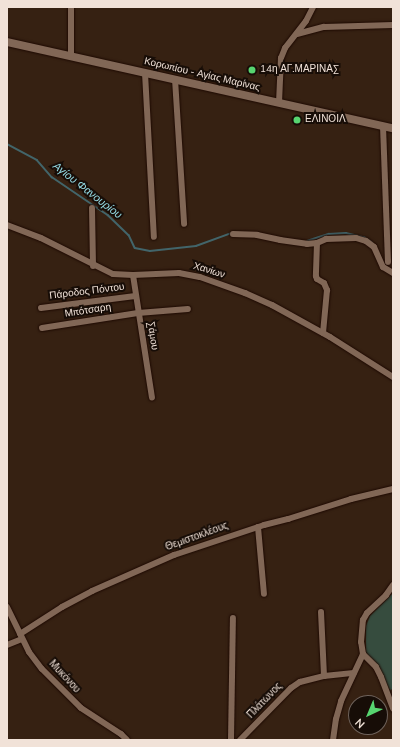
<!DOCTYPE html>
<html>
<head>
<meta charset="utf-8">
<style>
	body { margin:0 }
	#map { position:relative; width:400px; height:747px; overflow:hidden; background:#362112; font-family:"Nunito Sans",sans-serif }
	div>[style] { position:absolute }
	.green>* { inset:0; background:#364c3e }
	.stream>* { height:1.5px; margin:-0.75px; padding:0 0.75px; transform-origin:0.75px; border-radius:0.75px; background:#42656a }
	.roads { filter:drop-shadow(0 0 1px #1d0900) drop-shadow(0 0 1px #1d0900) }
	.street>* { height:6px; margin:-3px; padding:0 3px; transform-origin:3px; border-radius:3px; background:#816756 }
	.secondary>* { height:8px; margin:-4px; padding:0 4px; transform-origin:4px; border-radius:4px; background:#816756 }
	.dots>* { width:11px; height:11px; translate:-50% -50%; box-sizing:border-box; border:2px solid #170d07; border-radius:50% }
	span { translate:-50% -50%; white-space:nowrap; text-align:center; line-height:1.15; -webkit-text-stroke:4px #170d07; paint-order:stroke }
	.poi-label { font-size:10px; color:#f1e2d8 }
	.left { translate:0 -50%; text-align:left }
	.street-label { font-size:10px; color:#f1e2d8 }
	.water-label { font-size:11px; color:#95dbe4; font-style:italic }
	.frame { position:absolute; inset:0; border:8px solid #f1e2d8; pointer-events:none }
	.north { position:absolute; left:348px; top:695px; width:40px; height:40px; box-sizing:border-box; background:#170d07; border:1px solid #6e625b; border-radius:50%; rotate:224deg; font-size:11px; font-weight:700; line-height:16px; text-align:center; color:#f1e2d8 }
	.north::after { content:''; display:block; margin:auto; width:14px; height:18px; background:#57d570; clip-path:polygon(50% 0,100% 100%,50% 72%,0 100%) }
</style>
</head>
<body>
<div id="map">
	<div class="green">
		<i style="clip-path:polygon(393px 593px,393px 689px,390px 690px,375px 663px,366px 653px,366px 626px,370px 616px)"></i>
	</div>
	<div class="stream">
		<i style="left:7px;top:144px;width:34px;rotate:28deg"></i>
		<i style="left:37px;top:160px;width:23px;rotate:49deg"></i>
		<i style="left:52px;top:177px;width:68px;rotate:34.2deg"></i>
		<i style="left:108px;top:215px;width:29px;rotate:44deg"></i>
		<i style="left:129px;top:235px;width:14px;rotate:65deg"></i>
		<i style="left:135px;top:248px;width:15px;rotate:11deg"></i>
		<i style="left:150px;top:251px;width:46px;rotate:-6.2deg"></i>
		<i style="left:196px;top:246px;width:37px;rotate:-20deg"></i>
		<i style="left:307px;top:241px;width:23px;rotate:-18deg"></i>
		<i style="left:329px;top:234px;width:17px;rotate:-3deg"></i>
		<i style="left:346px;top:233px;width:18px;rotate:13deg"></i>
		<i style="left:364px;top:237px;width:9px;rotate:32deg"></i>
	</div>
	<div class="roads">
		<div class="street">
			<i style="left:297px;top:34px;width:28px;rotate:-15deg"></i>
			<i style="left:324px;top:27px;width:69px;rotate:-1.7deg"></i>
			<i style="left:71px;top:56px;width:49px;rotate:-90deg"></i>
			<i style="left:145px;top:73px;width:164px;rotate:86.9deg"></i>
			<i style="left:175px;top:79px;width:145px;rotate:86.4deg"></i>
			<i style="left:279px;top:103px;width:45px;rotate:-87.5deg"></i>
			<i style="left:281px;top:58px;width:11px;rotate:-68deg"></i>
			<i style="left:285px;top:48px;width:34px;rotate:-52deg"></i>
			<i style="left:306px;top:21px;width:16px;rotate:-63deg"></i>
			<i style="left:383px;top:126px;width:136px;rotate:87.9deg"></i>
			<i style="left:92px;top:208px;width:58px;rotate:89deg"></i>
			<i style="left:7px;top:225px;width:36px;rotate:21deg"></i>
			<i style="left:41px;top:238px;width:80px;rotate:26.6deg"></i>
			<i style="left:113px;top:274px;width:20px;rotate:3deg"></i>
			<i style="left:133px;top:275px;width:46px;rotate:-2.5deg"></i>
			<i style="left:179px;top:273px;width:21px;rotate:11deg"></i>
			<i style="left:200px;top:277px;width:48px;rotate:19.6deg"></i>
			<i style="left:245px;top:293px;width:30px;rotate:24deg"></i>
			<i style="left:272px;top:305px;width:66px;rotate:28.9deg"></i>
			<i style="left:330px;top:337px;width:75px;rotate:32.4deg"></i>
			<i style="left:233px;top:234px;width:24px;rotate:2deg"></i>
			<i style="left:257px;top:235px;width:24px;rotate:12deg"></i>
			<i style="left:280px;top:240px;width:27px;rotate:8deg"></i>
			<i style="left:307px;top:244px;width:10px;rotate:-6deg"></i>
			<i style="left:317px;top:243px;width:10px;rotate:-24deg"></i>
			<i style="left:326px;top:239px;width:30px;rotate:-2deg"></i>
			<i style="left:356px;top:238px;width:10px;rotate:17deg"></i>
			<i style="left:366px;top:241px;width:10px;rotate:37deg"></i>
			<i style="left:374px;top:247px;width:22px;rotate:66deg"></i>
			<i style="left:383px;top:267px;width:12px;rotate:31deg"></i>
			<i style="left:317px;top:243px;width:33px;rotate:92deg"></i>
			<i style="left:316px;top:276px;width:3px;rotate:72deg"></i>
			<i style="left:317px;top:279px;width:8px;rotate:30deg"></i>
			<i style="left:324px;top:283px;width:8px;rotate:67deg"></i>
			<i style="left:327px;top:290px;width:43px;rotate:95.3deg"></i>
			<i style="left:133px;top:275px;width:124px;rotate:81.2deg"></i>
			<i style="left:41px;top:308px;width:95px;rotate:-7.3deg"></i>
			<i style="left:42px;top:328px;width:97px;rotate:-8.9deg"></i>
			<i style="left:138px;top:313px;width:50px;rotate:-4.6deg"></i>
			<i style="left:258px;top:527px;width:67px;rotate:84.9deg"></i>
			<i style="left:7px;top:607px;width:50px;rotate:63.9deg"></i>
			<i style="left:29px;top:652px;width:21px;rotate:53deg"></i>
			<i style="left:42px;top:669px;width:55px;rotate:45deg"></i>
			<i style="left:81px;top:708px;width:48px;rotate:33deg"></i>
			<i style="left:121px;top:734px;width:8px;rotate:45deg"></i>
			<i style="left:321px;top:612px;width:64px;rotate:87.3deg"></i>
			<i style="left:20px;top:634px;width:50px;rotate:-32.7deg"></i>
			<i style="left:62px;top:607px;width:34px;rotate:-28deg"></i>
			<i style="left:92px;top:591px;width:90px;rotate:-23.7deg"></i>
			<i style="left:174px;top:555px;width:95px;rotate:-18.4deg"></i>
			<i style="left:264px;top:525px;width:25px;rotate:-14deg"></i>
			<i style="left:288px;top:519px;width:66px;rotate:-17.6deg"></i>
			<i style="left:351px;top:499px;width:43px;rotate:-13.4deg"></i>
			<i style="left:7px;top:645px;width:16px;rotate:-22deg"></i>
			<i style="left:363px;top:654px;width:18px;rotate:45deg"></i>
			<i style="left:376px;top:667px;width:11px;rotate:63deg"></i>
			<i style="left:381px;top:677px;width:34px;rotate:69deg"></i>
			<i style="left:231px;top:740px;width:122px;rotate:-89.1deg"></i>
			<i style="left:240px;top:740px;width:73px;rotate:-45.6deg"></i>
			<i style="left:291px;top:688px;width:11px;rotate:-34deg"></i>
			<i style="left:300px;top:682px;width:25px;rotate:-14deg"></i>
			<i style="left:324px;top:676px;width:30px;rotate:-6deg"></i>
			<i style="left:333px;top:740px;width:21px;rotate:-82deg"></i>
			<i style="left:336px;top:719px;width:19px;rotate:-74deg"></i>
			<i style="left:341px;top:701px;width:52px;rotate:-64.9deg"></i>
			<i style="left:363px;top:654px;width:12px;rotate:-99deg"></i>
			<i style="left:361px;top:642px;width:22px;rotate:-85deg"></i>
			<i style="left:363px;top:620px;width:8px;rotate:-60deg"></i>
			<i style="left:367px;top:613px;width:26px;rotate:-43deg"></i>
			<i style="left:386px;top:595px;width:12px;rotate:-55deg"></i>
		</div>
		<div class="secondary">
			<i style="left:7px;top:42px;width:395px;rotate:12.6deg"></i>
		</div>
	</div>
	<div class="dots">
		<i style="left:252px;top:70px;background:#57d570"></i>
		<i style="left:297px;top:120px;background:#57d570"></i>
	</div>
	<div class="poi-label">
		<span class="left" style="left:260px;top:70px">14η ΑΓ.ΜΑΡΙΝΑΣ</span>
		<span class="left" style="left:305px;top:120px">ΕΛΙΝΟΙΛ</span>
	</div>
	<div class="street-label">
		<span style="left:202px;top:75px;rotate:13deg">Κορωπίου - Αγίας Μαρίνας</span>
		<span style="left:209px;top:271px;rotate:17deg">Χανίων</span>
		<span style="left:87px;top:292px;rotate:-7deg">Πάροδος Πόντου</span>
		<span style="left:88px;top:311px;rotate:-9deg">Μπότσαρη</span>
		<span style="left:152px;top:336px;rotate:81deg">Σάμου</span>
		<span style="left:197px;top:537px;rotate:-20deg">Θεμιστοκλέους</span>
		<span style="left:64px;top:677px;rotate:47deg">Μυκόνου</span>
		<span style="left:265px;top:701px;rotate:-46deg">Πλάτωνος</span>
	</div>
	<div class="water-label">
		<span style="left:87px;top:191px;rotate:38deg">Αγίου Φανουρίου</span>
	</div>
	<div class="frame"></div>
	<div class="north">N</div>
</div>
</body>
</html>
